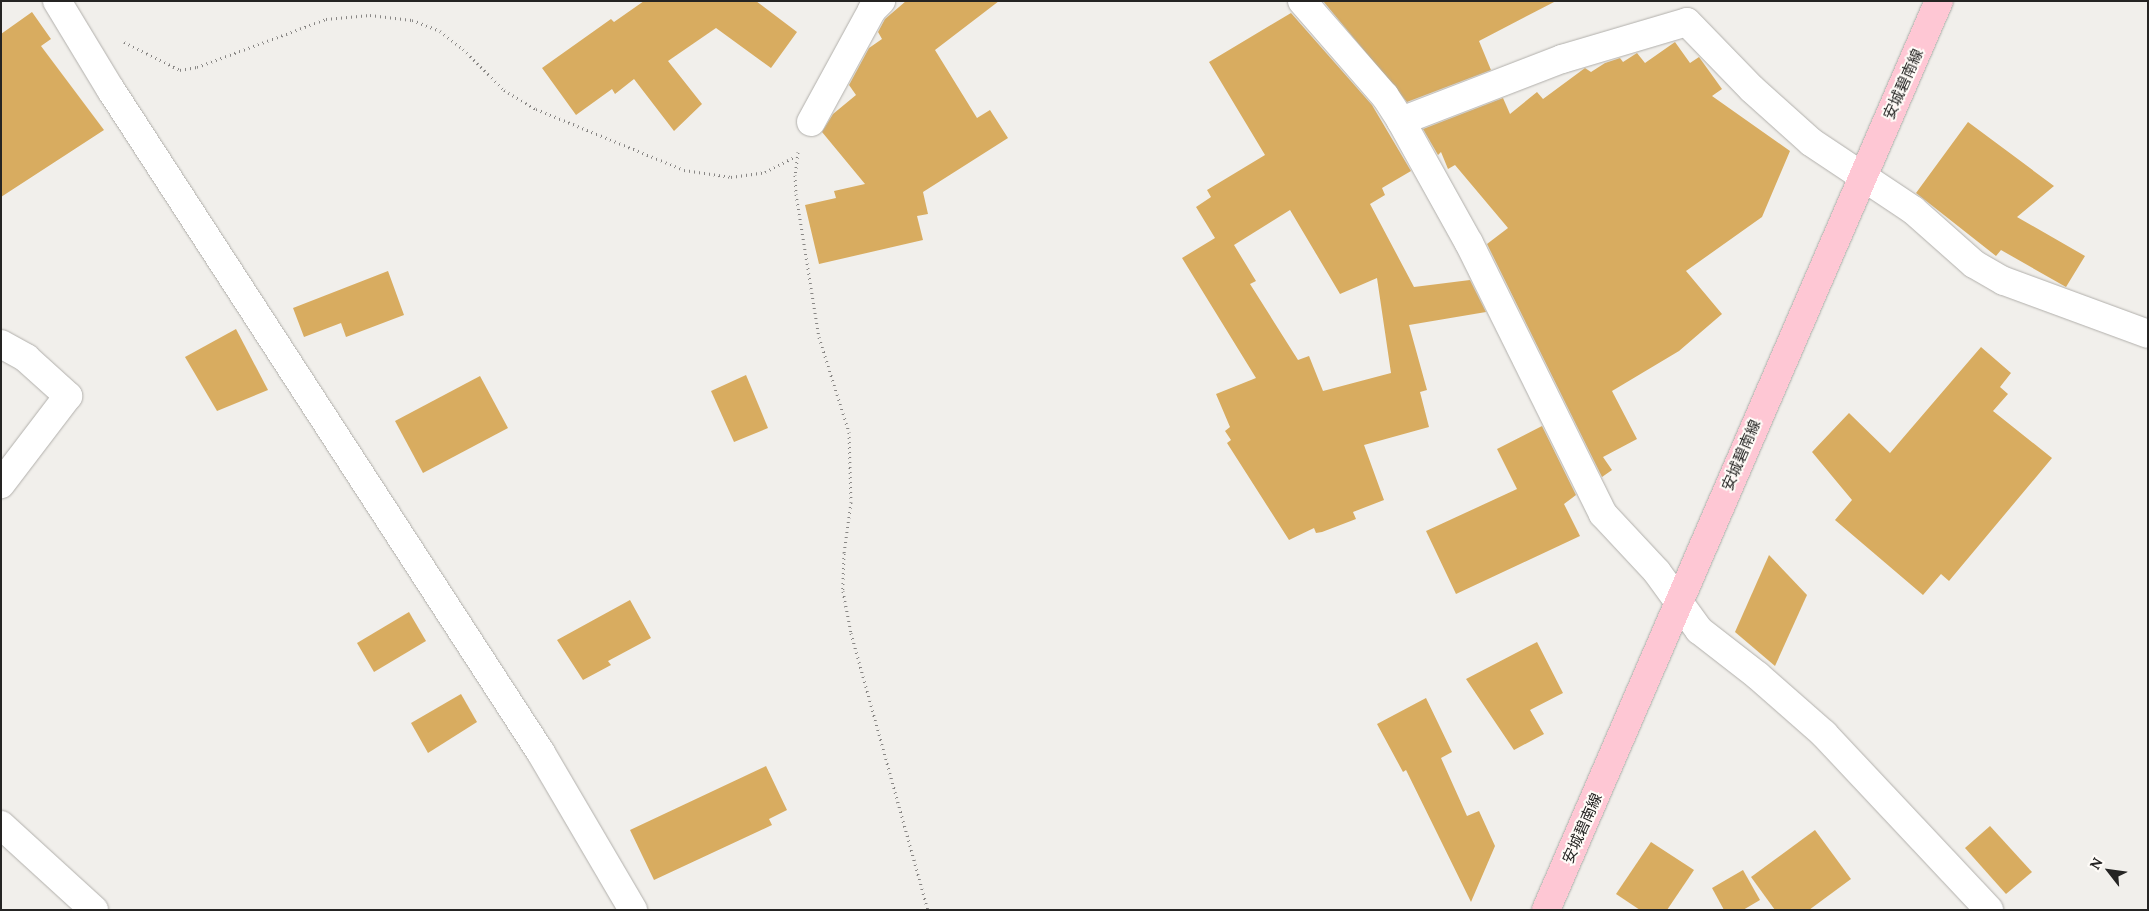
<!DOCTYPE html>
<html>
<head>
<meta charset="utf-8">
<style>
	body { margin:0 }
	#map { position:relative; width:2149px; height:911px; overflow:hidden; background:#f1efeb; font-family:Lora,"Noto Sans JP",serif }
	div>[style] { position:absolute }
	.building>* { inset:0; background:#d8ac60 }
	.path>* { height:3px; margin-top:-1.5px; transform-origin:0; background:repeating-linear-gradient(90deg,#898785 0 1px,transparent 0 5px) }
	.roads { filter:drop-shadow(0 0 1px #b1afab) drop-shadow(0 0 1px #b1afab) }
	.minor>* { height:28px; margin:-14px; padding:0 14px; transform-origin:14px; border-radius:14px; background:#fff }
	.major>* { height:28px; margin:-14px; padding:0 14px; transform-origin:14px; border-radius:14px; background:#fec7d4 }
	span { translate:-50% -50%; white-space:nowrap; text-align:center; line-height:1.15; -webkit-text-stroke:4px #fffcf8; paint-order:stroke }
	.street-label { font-size:15px; color:#252423 }
	.frame { position:absolute; inset:0; border:2px solid #252423; pointer-events:none }
	.north { position:absolute; left:2084px; top:846px; width:50px; height:50px; -webkit-text-stroke:4px #fffcf8; paint-order:stroke; rotate:300deg; font-size:14px; font-weight:700; line-height:20px; text-align:center; color:#252423 }
	.north::after { content:''; display:block; margin:auto; width:18px; height:22px; background:#252423; clip-path:polygon(50% 0,100% 100%,50% 72%,0 100%) }
</style>
</head>
<body>
<div id="map">
	<div class="building">
		<i style="clip-path:polygon(644px 1px,756px 1px,797px 32px,771px 68px,716px 28px,668px 61px,702px 104px,674px 131px,634px 79px,615px 94px,612px 89px,576px 115px,542px 68px,611px 19px,614px 22px)"></i>
		<i style="clip-path:polygon(906px 1px,999px 1px,935px 50px,977px 118px,990px 110px,1008px 138px,923px 192px,928px 214px,917px 216px,923px 240px,819px 264px,805px 205px,836px 198px,834px 191px,865px 184px,822px 132px,833px 114px,856px 95px,849px 85px,869px 48px,882px 39px,878px 32px,885px 19px)"></i>
		<i style="clip-path:polygon(1323px 1px,1556px 1px,1479px 41px,1491px 70px,1407px 102px)"></i>
		<i style="clip-path:polygon(32px 12px,51px 39px,41px 46px,104px 130px,1px 197px,1px 34px)"></i>
		<i style="clip-path:polygon(evenodd,1291px 13px,1372px 105px,1411px 171px,1382px 188px,1385px 195px,1370px 204px,1414px 287px,1470px 280px,1486px 312px,1409px 325px,1427px 390px,1420px 392px,1429px 427px,1364px 445px,1384px 500px,1353px 512px,1356px 519px,1322px 532px,1316px 533px,1314px 528px,1289px 540px,1227px 443px,1231px 440px,1225px 431px,1230px 427px,1216px 394px,1256px 378px,1182px 258px,1215px 238px,1196px 207px,1211px 197px,1207px 190px,1265px 155px,1209px 62px,1291px 13px,1290px 210px,1340px 294px,1377px 278px,1391px 373px,1323px 391px,1309px 356px,1298px 360px,1250px 284px,1256px 281px,1234px 245px,1290px 210px)"></i>
		<i style="clip-path:polygon(1675px 42px,1690px 63px,1699px 57px,1722px 89px,1712px 96px,1790px 151px,1762px 217px,1686px 271px,1722px 314px,1679px 351px,1612px 391px,1637px 439px,1603px 457px,1612px 470px,1602px 477px,1487px 244px,1508px 228px,1455px 165px,1448px 169px,1441px 152px,1438px 155px,1423px 129px,1503px 98px,1510px 114px,1537px 92px,1543px 99px,1585px 68px,1591px 72px,1605px 63px,1620px 58px,1623px 62px,1637px 53px,1645px 63px)"></i>
		<i style="clip-path:polygon(1968px 122px,2054px 186px,2017px 217px,2085px 256px,2066px 287px,2001px 250px,1996px 256px,1916px 193px)"></i>
		<i style="clip-path:polygon(388px 271px,404px 315px,346px 337px,341px 323px,304px 337px,293px 308px)"></i>
		<i style="clip-path:polygon(236px 329px,268px 390px,217px 411px,185px 357px)"></i>
		<i style="clip-path:polygon(1981px 347px,2011px 373px,2000px 387px,2008px 394px,1993px 411px,2052px 458px,1949px 581px,1941px 574px,1923px 595px,1835px 520px,1852px 500px,1812px 452px,1849px 413px,1890px 453px)"></i>
		<i style="clip-path:polygon(746px 375px,768px 428px,734px 442px,711px 391px)"></i>
		<i style="clip-path:polygon(480px 376px,508px 428px,423px 473px,395px 421px)"></i>
		<i style="clip-path:polygon(1542px 426px,1576px 495px,1564px 504px,1580px 536px,1456px 594px,1426px 531px,1517px 489px,1497px 449px)"></i>
		<i style="clip-path:polygon(1769px 555px,1807px 595px,1775px 666px,1735px 632px)"></i>
		<i style="clip-path:polygon(630px 600px,651px 638px,608px 661px,611px 665px,583px 680px,557px 640px)"></i>
		<i style="clip-path:polygon(409px 612px,426px 641px,374px 672px,357px 643px)"></i>
		<i style="clip-path:polygon(1537px 642px,1563px 693px,1530px 710px,1544px 734px,1514px 750px,1466px 679px)"></i>
		<i style="clip-path:polygon(461px 694px,477px 722px,428px 753px,411px 723px)"></i>
		<i style="clip-path:polygon(1426px 698px,1452px 752px,1441px 758px,1467px 816px,1479px 811px,1495px 846px,1471px 902px,1406px 770px,1403px 772px,1377px 724px)"></i>
		<i style="clip-path:polygon(766px 766px,787px 810px,769px 819px,772px 825px,654px 880px,630px 830px)"></i>
		<i style="clip-path:polygon(1990px 826px,2032px 872px,2006px 894px,1965px 848px)"></i>
		<i style="clip-path:polygon(1815px 830px,1851px 879px,1809px 910px,1775px 910px,1751px 877px)"></i>
		<i style="clip-path:polygon(1651px 842px,1694px 870px,1667px 910px,1640px 910px,1616px 894px)"></i>
		<i style="clip-path:polygon(1743px 870px,1760px 900px,1743px 910px,1724px 910px,1712px 888px)"></i>
	</div>
	<div class="path">
		<i style="left:124px;top:42px;width:63px;rotate:26.6deg"></i>
		<i style="left:180px;top:70px;width:17px;rotate:-10deg"></i>
		<i style="left:197px;top:67px;width:138px;rotate:-20.4deg"></i>
		<i style="left:326px;top:19px;width:44px;rotate:-5.2deg"></i>
		<i style="left:370px;top:15px;width:42px;rotate:6.8deg"></i>
		<i style="left:412px;top:20px;width:30px;rotate:21deg"></i>
		<i style="left:440px;top:31px;width:29px;rotate:38deg"></i>
		<i style="left:463px;top:49px;width:58px;rotate:45deg"></i>
		<i style="left:504px;top:90px;width:37px;rotate:31deg"></i>
		<i style="left:536px;top:109px;width:160px;rotate:22.4deg"></i>
		<i style="left:684px;top:170px;width:48px;rotate:8.5deg"></i>
		<i style="left:731px;top:177px;width:34px;rotate:-8deg"></i>
		<i style="left:765px;top:172px;width:35px;rotate:-27deg"></i>
		<i style="left:798px;top:152px;width:23px;rotate:97deg"></i>
		<i style="left:795px;top:175px;width:19px;rotate:87deg"></i>
		<i style="left:796px;top:194px;width:145px;rotate:80.9deg"></i>
		<i style="left:819px;top:337px;width:100px;rotate:72.5deg"></i>
		<i style="left:849px;top:432px;width:70px;rotate:88.4deg"></i>
		<i style="left:851px;top:502px;width:51px;rotate:97.8deg"></i>
		<i style="left:844px;top:553px;width:38px;rotate:92deg"></i>
		<i style="left:843px;top:591px;width:43px;rotate:79.2deg"></i>
		<i style="left:851px;top:633px;width:288px;rotate:74.5deg"></i>
	</div>
	<div class="roads">
		<div class="minor">
			<i style="left:57px;top:1px;width:104px;rotate:58.8deg"></i>
			<i style="left:111px;top:90px;width:790px;rotate:57.03deg"></i>
			<i style="left:541px;top:753px;width:182px;rotate:59.6deg"></i>
			<i style="left:1302px;top:1px;width:126px;rotate:48.9deg"></i>
			<i style="left:1385px;top:96px;width:30px;rotate:57deg"></i>
			<i style="left:1401px;top:121px;width:140px;rotate:60.9deg"></i>
			<i style="left:1469px;top:243px;width:302px;rotate:63.7deg"></i>
			<i style="left:1603px;top:514px;width:79px;rotate:47deg"></i>
			<i style="left:1657px;top:572px;width:72px;rotate:54.1deg"></i>
			<i style="left:1699px;top:630px;width:75px;rotate:37.9deg"></i>
			<i style="left:1758px;top:676px;width:88px;rotate:41.3deg"></i>
			<i style="left:1824px;top:734px;width:241px;rotate:46.8deg"></i>
			<i style="left:1401px;top:121px;width:173px;rotate:-21.1deg"></i>
			<i style="left:1562px;top:59px;width:130px;rotate:-16.5deg"></i>
			<i style="left:1687px;top:22px;width:93px;rotate:45.9deg"></i>
			<i style="left:1752px;top:89px;width:79px;rotate:41.9deg"></i>
			<i style="left:1811px;top:142px;width:123px;rotate:33.7deg"></i>
			<i style="left:1913px;top:210px;width:81px;rotate:41.5deg"></i>
			<i style="left:1974px;top:264px;width:34px;rotate:30deg"></i>
			<i style="left:2004px;top:281px;width:153px;rotate:20.2deg"></i>
			<i style="left:811px;top:122px;width:128px;rotate:-61.4deg"></i>
			<i style="left:872px;top:10px;width:13px;rotate:-45deg"></i>
			<i style="left:1px;top:344px;width:29px;rotate:29deg"></i>
			<i style="left:26px;top:358px;width:57px;rotate:42.1deg"></i>
			<i style="left:68px;top:396px;width:111px;rotate:127.3deg"></i>
			<i style="left:1px;top:825px;width:126px;rotate:42.4deg"></i>
		</div>
		<div class="major">
			<i style="left:1546px;top:910px;width:990px;rotate:-66.62deg"></i>
		</div>
	</div>
	<div class="street-label">
		<span style="left:1903px;top:84px;rotate:-66deg">安城碧南線</span>
		<span style="left:1741px;top:455px;rotate:-67deg">安城碧南線</span>
		<span style="left:1582px;top:828px;rotate:-66deg">安城碧南線</span>
	</div>
	<div class="frame"></div>
	<div class="north">N</div>
</div>
</body>
</html>
